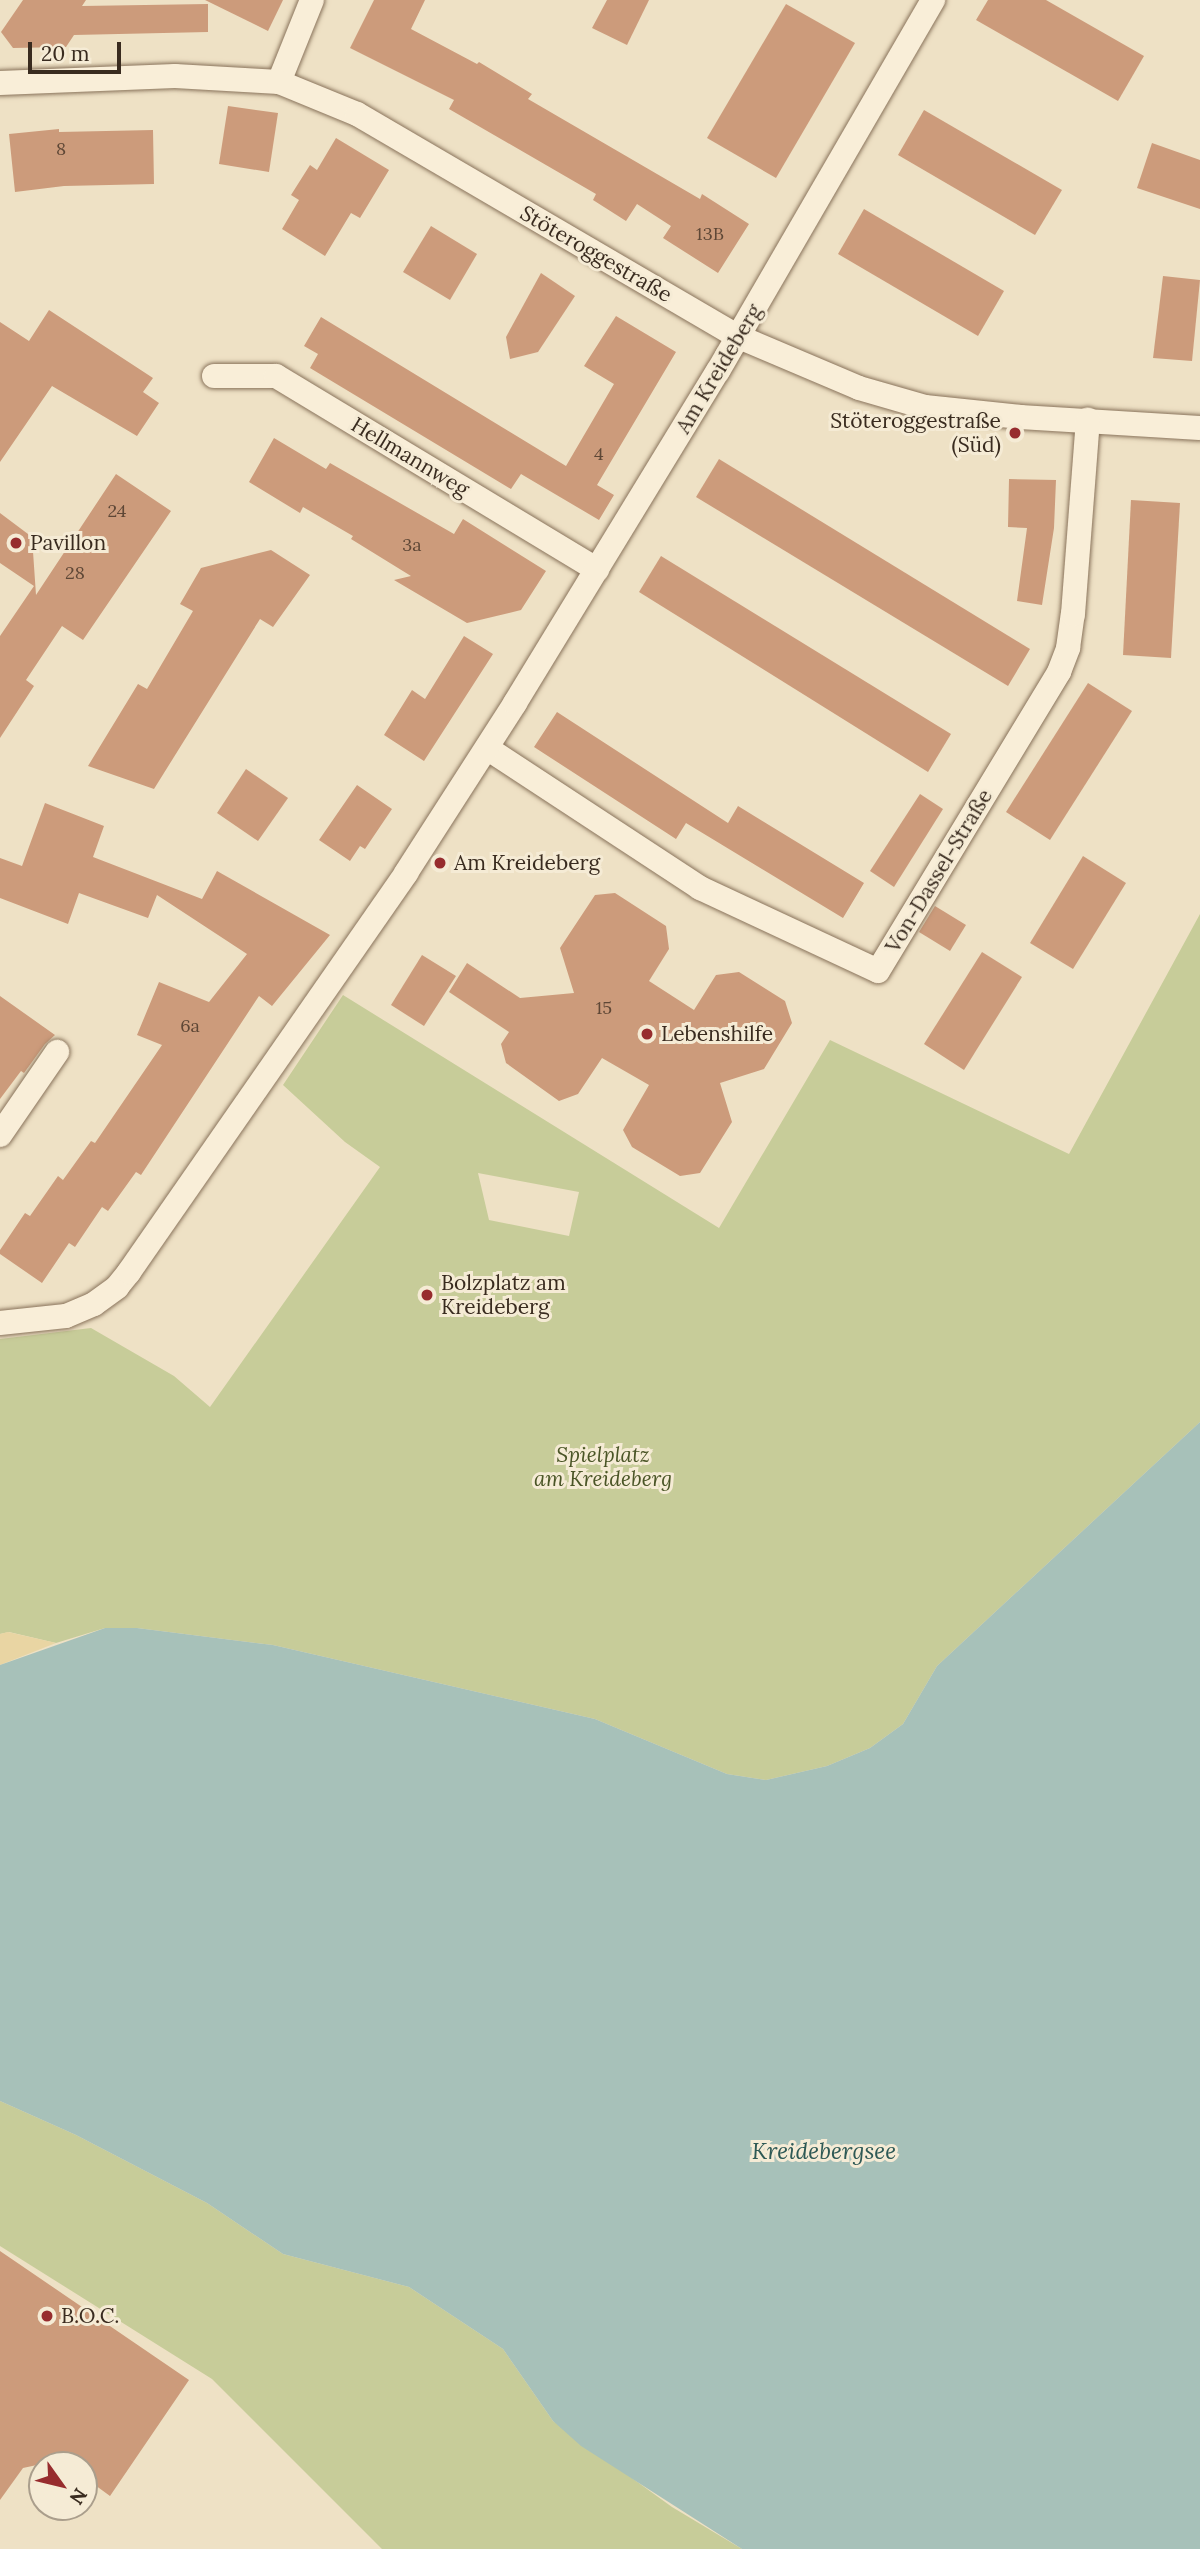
<!DOCTYPE html>
<html>
<head>
<meta charset="utf-8">
<style>
	body { margin:0 }
	#map { position:relative; width:1200px; height:2549px; overflow:hidden; background:#eee1c5; font-family:Lora,serif }
	div>[style] { position:absolute }
	.green>* { inset:0; background:#c7cc99 }
	.sand>* { inset:0; background:#e9d5a3 }
	.water>* { inset:0; background:#a7c1b9 }
	.building>* { inset:0; background:#cc9b7b }
	.roads { filter:drop-shadow(0 0 2px #89735b) drop-shadow(0 0 2px #89735b) }
	.minor>* { height:24px; margin:-12px; padding:0 12px; transform-origin:12px; border-radius:12px; background:#f9eed8 }
	.dots>* { width:19px; height:19px; translate:-50% -50%; box-sizing:border-box; border:4px solid #f5ebd5; border-radius:50% }
	span { translate:-50% -50%; white-space:nowrap; text-align:center; line-height:1.15; -webkit-text-stroke:6px #f5ebd5; paint-order:stroke }
	.number-label { font-size:18px; color:#5e4736 }
	.number-label span { -webkit-text-stroke-width:0 }
	.street-label { font-size:21px; color:#392b1f }
	.poi-label { font-size:21px; color:#392b1f }
	.right { translate:-100% -50%; text-align:right }
	.left { translate:0 -50%; text-align:left }
	.park-label { font-size:21px; color:#4a5526; font-style:italic }
	.water-label { font-size:23px; color:#2e5955; font-style:italic }
	.north { position:absolute; left:28px; top:2451px; width:70px; height:70px; box-sizing:border-box; background:#f5ebd5; border:2px solid #aa9e8c; border-radius:50%; rotate:124deg; font-size:19px; font-weight:700; line-height:28px; text-align:center; color:#392b1f }
	.north::after { content:''; display:block; margin:auto; width:24px; height:32px; background:#972c2e; clip-path:polygon(50% 0,100% 100%,50% 72%,0 100%) }
	.scale { position:absolute; left:28px; top:42px; width:93px; height:32px; box-sizing:border-box; border:4px solid #392b1f; border-top:0; padding-left:9px; font-size:21px; line-height:24px; white-space:nowrap; color:#392b1f; -webkit-text-stroke:5px #f5ebd5; paint-order:stroke }
</style>
</head>
<body>
<div id="map">
	<div class="green">
		<i style="clip-path:polygon(evenodd,1200px 914px,1200px 1422px,937px 1666px,903px 1724px,870px 1748px,827px 1766px,766px 1780px,727px 1774px,595px 1719px,273px 1645px,137px 1628px,105px 1628px,56px 1643px,9px 1632px,0 1634px,0 1339px,91px 1328px,174px 1376px,210px 1407px,380px 1167px,345px 1142px,283px 1085px,343px 995px,719px 1228px,830px 1040px,1069px 1154px,1200px 914px,478px 1173px,579px 1192px,569px 1236px,489px 1220px,478px 1173px)"></i>
		<i style="clip-path:polygon(0 2101px,76px 2135px,207px 2203px,283px 2254px,409px 2287px,503px 2349px,553px 2421px,672px 2507px,742px 2549px,382px 2549px,212px 2379px,0 2246px)"></i>
	</div>
	<div class="sand">
		<i style="clip-path:polygon(8px 1632px,56px 1643px,0 1665px,0 1634px)"></i>
	</div>
	<div class="water">
		<i style="clip-path:polygon(1200px 1422px,1200px 2549px,742px 2549px,581px 2446px,553px 2421px,503px 2349px,409px 2287px,283px 2254px,207px 2203px,76px 2135px,0 2101px,0 1665px,105px 1628px,137px 1628px,273px 1645px,595px 1719px,727px 1774px,766px 1780px,827px 1766px,870px 1748px,903px 1724px,937px 1666px)"></i>
	</div>
	<div class="building">
		<i style="clip-path:polygon(23px 0,86px 0,82px 6px,208px 4px,208px 32px,74px 35px,66px 47px,13px 48px,1px 32px)"></i>
		<i style="clip-path:polygon(205px 0,283px 0,268px 31px)"></i>
		<i style="clip-path:polygon(374px 0,425px 0,411px 29px,477px 64px,479px 62px,532px 94px,528px 99px,700px 199px,702px 194px,749px 224px,718px 273px,663px 238px,671px 226px,637px 204px,626px 221px,593px 200px,596px 194px,449px 109px,454px 100px,350px 48px)"></i>
		<i style="clip-path:polygon(607px 0,649px 0,627px 45px,592px 28px)"></i>
		<i style="clip-path:polygon(988px 0,1046px 0,1144px 56px,1118px 101px,976px 20px)"></i>
		<i style="clip-path:polygon(786px 4px,855px 43px,776px 178px,707px 138px)"></i>
		<i style="clip-path:polygon(228px 106px,278px 113px,269px 172px,219px 164px)"></i>
		<i style="clip-path:polygon(924px 110px,1062px 190px,1035px 235px,898px 155px)"></i>
		<i style="clip-path:polygon(59px 129px,59px 132px,153px 130px,154px 184px,64px 186px,15px 192px,9px 134px)"></i>
		<i style="clip-path:polygon(336px 138px,389px 170px,360px 218px,351px 213px,325px 256px,282px 229px,299px 200px,291px 195px,310px 165px,317px 170px)"></i>
		<i style="clip-path:polygon(1152px 143px,1200px 160px,1200px 209px,1137px 188px)"></i>
		<i style="clip-path:polygon(864px 209px,1004px 291px,978px 336px,838px 254px)"></i>
		<i style="clip-path:polygon(431px 226px,477px 254px,450px 300px,403px 272px)"></i>
		<i style="clip-path:polygon(541px 273px,575px 296px,538px 352px,510px 359px,506px 337px)"></i>
		<i style="clip-path:polygon(1163px 276px,1200px 280px,1192px 361px,1153px 358px)"></i>
		<i style="clip-path:polygon(49px 310px,153px 378px,143px 392px,159px 403px,137px 436px,52px 386px,0 462px,0 322px,29px 341px)"></i>
		<i style="clip-path:polygon(616px 316px,676px 352px,597px 485px,614px 495px,599px 520px,521px 474px,511px 489px,310px 368px,318px 354px,304px 346px,321px 317px,566px 466px,614px 384px,584px 366px)"></i>
		<i style="clip-path:polygon(274px 438px,326px 469px,330px 463px,454px 534px,463px 519px,546px 571px,521px 610px,467px 623px,394px 580px,411px 576px,351px 539px,353px 536px,303px 507px,300px 513px,249px 482px)"></i>
		<i style="clip-path:polygon(719px 459px,1030px 649px,1008px 686px,696px 497px)"></i>
		<i style="clip-path:polygon(116px 474px,171px 511px,83px 640px,62px 626px,26px 680px,34px 686px,0 738px,0 636px,34px 586px,0 563px,0 513px,32px 537px,36px 595px)"></i>
		<i style="clip-path:polygon(1009px 479px,1056px 480px,1054px 528px,1042px 605px,1017px 601px,1027px 528px,1008px 527px)"></i>
		<i style="clip-path:polygon(1131px 500px,1180px 503px,1171px 658px,1123px 655px)"></i>
		<i style="clip-path:polygon(271px 550px,310px 575px,273px 627px,260px 619px,154px 789px,88px 766px,138px 684px,147px 689px,193px 611px,180px 604px,201px 568px)"></i>
		<i style="clip-path:polygon(661px 556px,951px 734px,928px 772px,639px 592px)"></i>
		<i style="clip-path:polygon(464px 636px,493px 654px,424px 761px,384px 735px,412px 690px,425px 699px)"></i>
		<i style="clip-path:polygon(1088px 683px,1132px 711px,1050px 840px,1006px 812px)"></i>
		<i style="clip-path:polygon(557px 712px,728px 823px,738px 806px,864px 883px,843px 918px,686px 823px,676px 839px,534px 747px)"></i>
		<i style="clip-path:polygon(246px 769px,288px 798px,258px 841px,217px 813px)"></i>
		<i style="clip-path:polygon(357px 785px,392px 809px,365px 849px,360px 846px,350px 861px,319px 840px)"></i>
		<i style="clip-path:polygon(920px 794px,943px 809px,894px 887px,870px 871px)"></i>
		<i style="clip-path:polygon(45px 803px,104px 826px,93px 857px,202px 899px,217px 871px,330px 935px,272px 1006px,259px 996px,141px 1175px,136px 1172px,108px 1211px,102px 1207px,75px 1247px,69px 1243px,42px 1283px,0 1254px,0 1250px,25px 1213px,30px 1216px,58px 1176px,63px 1180px,91px 1141px,95px 1143px,162px 1045px,137px 1035px,159px 982px,209px 1002px,247px 954px,157px 895px,148px 918px,79px 893px,68px 924px,0 898px,0 858px,22px 866px)"></i>
		<i style="clip-path:polygon(1083px 856px,1126px 883px,1073px 969px,1030px 943px)"></i>
		<i style="clip-path:polygon(615px 893px,666px 926px,669px 949px,649px 981px,694px 1010px,716px 975px,739px 972px,785px 1001px,792px 1023px,764px 1069px,720px 1083px,732px 1122px,700px 1173px,680px 1176px,632px 1147px,623px 1130px,649px 1085px,602px 1058px,578px 1094px,559px 1101px,506px 1063px,501px 1044px,509px 1032px,449px 992px,467px 963px,520px 998px,574px 993px,560px 948px,595px 895px)"></i>
		<i style="clip-path:polygon(935px 906px,966px 925px,950px 951px,919px 932px)"></i>
		<i style="clip-path:polygon(982px 952px,1022px 977px,964px 1070px,924px 1044px)"></i>
		<i style="clip-path:polygon(422px 955px,456px 976px,424px 1026px,391px 1005px)"></i>
		<i style="clip-path:polygon(0 996px,55px 1035px,45px 1044px,24px 1073px,21px 1071px,0 1099px)"></i>
		<i style="clip-path:polygon(0 2251px,189px 2380px,110px 2496px,84px 2477px,84px 2465px,67px 2465px,60px 2460px,23px 2468px,0 2500px)"></i>
	</div>
	<div class="roads">
		<div class="minor">
			<i style="left:279px;top:82px;width:88px;rotate:-68.1deg"></i>
			<i style="left:0;top:83px;width:175px;rotate:-2.3deg"></i>
			<i style="left:175px;top:76px;width:104px;rotate:3.3deg"></i>
			<i style="left:279px;top:82px;width:84px;rotate:22.3deg"></i>
			<i style="left:357px;top:114px;width:442px;rotate:30.3deg"></i>
			<i style="left:739px;top:337px;width:130px;rotate:23deg"></i>
			<i style="left:859px;top:388px;width:69px;rotate:16.1deg"></i>
			<i style="left:925px;top:407px;width:96px;rotate:6deg"></i>
			<i style="left:1020px;top:417px;width:180px;rotate:3.5deg"></i>
			<i style="left:214px;top:376px;width:62px"></i>
			<i style="left:276px;top:376px;width:375px;rotate:31.1deg"></i>
			<i style="left:487px;top:748px;width:255px;rotate:33.3deg"></i>
			<i style="left:700px;top:888px;width:196px;rotate:25deg"></i>
			<i style="left:878px;top:971px;width:350px;rotate:-58.8deg"></i>
			<i style="left:1059px;top:672px;width:26px;rotate:-69deg"></i>
			<i style="left:1068px;top:648px;width:34px;rotate:-82deg"></i>
			<i style="left:1073px;top:614px;width:195px;rotate:-85.6deg"></i>
			<i style="left:0;top:1135px;width:101px;rotate:-55.5deg"></i>
			<i style="left:0;top:1323px;width:66px;rotate:-6.1deg"></i>
			<i style="left:66px;top:1316px;width:30px;rotate:-23deg"></i>
			<i style="left:94px;top:1304px;width:29px;rotate:-36deg"></i>
			<i style="left:117px;top:1287px;width:19px;rotate:-51deg"></i>
			<i style="left:129px;top:1272px;width:486px;rotate:-55.2deg"></i>
			<i style="left:406px;top:873px;width:202px;rotate:-57.3deg"></i>
			<i style="left:515px;top:703px;width:389px;rotate:-58.6deg"></i>
			<i style="left:718px;top:371px;width:429px;rotate:-59.9deg"></i>
		</div>
	</div>
	<div class="dots">
		<i style="left:1015px;top:433px;background:#972c2e"></i>
		<i style="left:16px;top:543px;background:#972c2e"></i>
		<i style="left:440px;top:863px;background:#972c2e"></i>
		<i style="left:647px;top:1034px;background:#972c2e"></i>
		<i style="left:427px;top:1295px;background:#972c2e"></i>
		<i style="left:47px;top:2316px;background:#972c2e"></i>
	</div>
	<div class="number-label">
		<span style="left:61px;top:149px">8</span>
		<span style="left:710px;top:234px">13B</span>
		<span style="left:599px;top:454px">4</span>
		<span style="left:117px;top:511px">24</span>
		<span style="left:412px;top:545px">3a</span>
		<span style="left:75px;top:573px">28</span>
		<span style="left:604px;top:1008px">15</span>
		<span style="left:190px;top:1026px">6a</span>
	</div>
	<div class="street-label">
		<span style="left:596px;top:254px;rotate:30deg">Stöteroggestraße</span>
		<span style="left:719px;top:369px;rotate:-59deg">Am Kreideberg</span>
		<span style="left:410px;top:457px;rotate:31deg">Hellmannweg</span>
		<span style="left:939px;top:871px;rotate:-59deg">Von-Dassel-Straße</span>
	</div>
	<div class="poi-label">
		<span class="right" style="left:1001px;top:433px">Stöteroggestraße<br>(Süd)</span>
		<span class="left" style="left:30px;top:543px">Pavillon</span>
		<span class="left" style="left:454px;top:863px">Am Kreideberg</span>
		<span class="left" style="left:661px;top:1034px">Lebenshilfe</span>
		<span class="left" style="left:441px;top:1295px">Bolzplatz am<br>Kreideberg</span>
		<span class="left" style="left:61px;top:2316px">B.O.C.</span>
	</div>
	<div class="park-label">
		<span style="left:603px;top:1467px">Spielplatz<br>am Kreideberg</span>
	</div>
	<div class="water-label">
		<span style="left:824px;top:2151px">Kreidebergsee</span>
	</div>
	<div class="north">N</div>
	<div class="scale">20 m</div>
</div>
</body>
</html>
